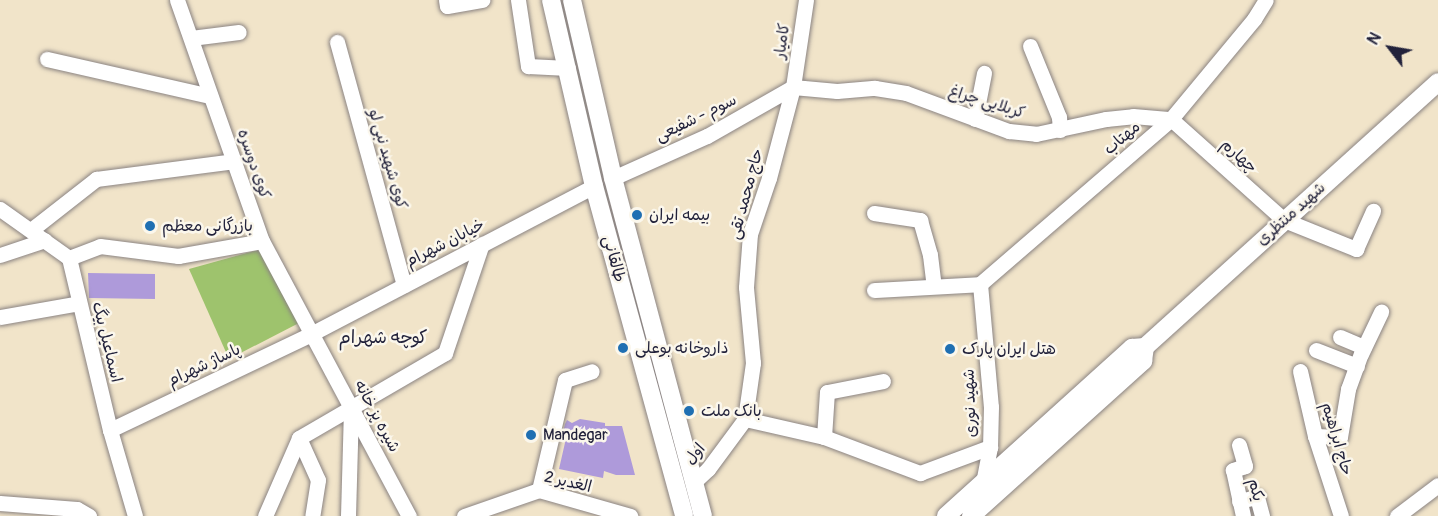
<!DOCTYPE html>
<html>
<head>
<meta charset="utf-8">
<style>
	body { margin:0 }
	#map { position:relative; width:1438px; height:516px; overflow:hidden; background:#f1e4c9; font-family:Pangolin,"Playpen Sans Arabic",sans-serif }
	div>[style] { position:absolute }
	.green>* { inset:0; background:#9ec36d }
	.building>* { inset:0; background:#ae9ada }
	.roads { filter:drop-shadow(0 0 2px #8a8382) drop-shadow(0 0 2px #8a8382) }
	.minor>* { height:15px; margin:-7.5px; padding:0 7.5px; transform-origin:7.5px; border-radius:7.5px; background:#fff }
	.major>* { height:18px; margin:-9px; padding:0 9px; transform-origin:9px; border-radius:9px; background:#fff }
	.dots>* { width:16px; height:16px; translate:-50% -50%; box-sizing:border-box; border:3px solid #fbf7ec; border-radius:50% }
	span { translate:-50% -50%; white-space:nowrap; text-align:center; line-height:1.15; -webkit-text-stroke:5px #fbf7ec; paint-order:stroke }
	.street-label { font-size:16px; color:#22223b }
	.poi-label { font-size:16px; color:#22223b }
	.left { translate:0 -50%; text-align:left }
	.neighbourhood-label { font-size:18px; color:#22223b }
	.north { position:absolute; left:1360px; top:18px; width:60px; height:60px; -webkit-text-stroke:4px #fbf7ec; paint-order:stroke; rotate:301deg; font-size:16px; font-weight:700; line-height:24px; text-align:center; color:#22223b }
	.north::after { content:''; display:block; margin:auto; width:21px; height:27px; background:#22223b; clip-path:polygon(50% 0,100% 100%,50% 72%,0 100%) }
</style>
</head>
<body>
<div id="map">
	<div class="green">
		<i style="clip-path:polygon(261px 249px,299px 323px,229px 359px,189px 269px)"></i>
	</div>
	<div class="building">
		<i style="clip-path:polygon(88px 273px,155px 274px,155px 299px,89px 298px)"></i>
		<i style="clip-path:polygon(580px 419px,605px 423px,605px 426px,622px 426px,635px 475px,616px 475px,604px 471px,603px 478px,559px 469px,567px 434px,563px 432px,565px 424px,567px 420px,572px 423px)"></i>
	</div>
	<div class="roads">
		<div class="minor">
			<i style="left:177px;top:0;width:256px;rotate:70.6deg"></i>
			<i style="left:262px;top:241px;width:312px;rotate:61.9deg"></i>
			<i style="left:446px;top:0;width:6px;rotate:81deg"></i>
			<i style="left:447px;top:6px;width:36px;rotate:-10deg"></i>
			<i style="left:518px;top:0;width:67px;rotate:81.4deg"></i>
			<i style="left:528px;top:66px;width:40px;rotate:2.9deg"></i>
			<i style="left:191px;top:38px;width:48px;rotate:-7.1deg"></i>
			<i style="left:337px;top:42px;width:252px;rotate:74.6deg"></i>
			<i style="left:1030px;top:46px;width:77px;rotate:67.8deg"></i>
			<i style="left:1059px;top:117px;width:13px;rotate:86deg"></i>
			<i style="left:47px;top:59px;width:167px;rotate:12.8deg"></i>
			<i style="left:793px;top:87px;width:44px;rotate:5.2deg"></i>
			<i style="left:837px;top:91px;width:38px;rotate:-5deg"></i>
			<i style="left:875px;top:88px;width:31px;rotate:9deg"></i>
			<i style="left:906px;top:93px;width:110px;rotate:20.3deg"></i>
			<i style="left:1009px;top:131px;width:27px;rotate:6deg"></i>
			<i style="left:1036px;top:134px;width:72px;rotate:-12.1deg"></i>
			<i style="left:1106px;top:119px;width:27px;rotate:-6deg"></i>
			<i style="left:1133px;top:116px;width:38px;rotate:5deg"></i>
			<i style="left:1171px;top:119px;width:152px;rotate:41.8deg"></i>
			<i style="left:1284px;top:220px;width:78px;rotate:21.9deg"></i>
			<i style="left:1356px;top:249px;width:42px;rotate:-65.9deg"></i>
			<i style="left:975px;top:119px;width:47px;rotate:-78.9deg"></i>
			<i style="left:613px;top:178px;width:103px;rotate:-24.1deg"></i>
			<i style="left:707px;top:136px;width:99px;rotate:-29.7deg"></i>
			<i style="left:0;top:209px;width:85px;rotate:35.4deg"></i>
			<i style="left:69px;top:258px;width:177px;rotate:76.6deg"></i>
			<i style="left:110px;top:430px;width:90px;rotate:73.8deg"></i>
			<i style="left:874px;top:213px;width:47px;rotate:8.7deg"></i>
			<i style="left:920px;top:220px;width:36px;rotate:74deg"></i>
			<i style="left:930px;top:255px;width:31px;rotate:83deg"></i>
			<i style="left:31px;top:230px;width:83px;rotate:-38.1deg"></i>
			<i style="left:96px;top:179px;width:140px;rotate:-7.4deg"></i>
			<i style="left:0;top:255px;width:47px;rotate:-18.4deg"></i>
			<i style="left:69px;top:258px;width:33px;rotate:-21deg"></i>
			<i style="left:100px;top:246px;width:79px;rotate:7.3deg"></i>
			<i style="left:178px;top:256px;width:85px;rotate:-10.1deg"></i>
			<i style="left:980px;top:284px;width:252px;rotate:-40.8deg"></i>
			<i style="left:1171px;top:119px;width:130px;rotate:-50.3deg"></i>
			<i style="left:1254px;top:19px;width:22px;rotate:-58deg"></i>
			<i style="left:980px;top:284px;width:123px;rotate:84.9deg"></i>
			<i style="left:991px;top:407px;width:40px;rotate:91.4deg"></i>
			<i style="left:990px;top:447px;width:38px;rotate:101deg"></i>
			<i style="left:874px;top:290px;width:106px;rotate:-3.2deg"></i>
			<i style="left:0;top:317px;width:80px;rotate:-10deg"></i>
			<i style="left:1340px;top:337px;width:26px;rotate:23deg"></i>
			<i style="left:1316px;top:350px;width:44px;rotate:21.3deg"></i>
			<i style="left:1300px;top:371px;width:67px;rotate:77deg"></i>
			<i style="left:1315px;top:436px;width:84px;rotate:72deg"></i>
			<i style="left:745px;top:419px;width:81px;rotate:12.8deg"></i>
			<i style="left:824px;top:437px;width:103px;rotate:20.6deg"></i>
			<i style="left:920px;top:473px;width:75px;rotate:-20.4deg"></i>
			<i style="left:110px;top:430px;width:225px;rotate:-25.5deg"></i>
			<i style="left:313px;top:333px;width:317px;rotate:-27.6deg"></i>
			<i style="left:1315px;top:436px;width:25px;rotate:2deg"></i>
			<i style="left:1340px;top:437px;width:49px;rotate:-80.5deg"></i>
			<i style="left:1348px;top:389px;width:37px;rotate:-70deg"></i>
			<i style="left:1361px;top:354px;width:47px;rotate:-64.5deg"></i>
			<i style="left:824px;top:437px;width:45px;rotate:-86.2deg"></i>
			<i style="left:827px;top:392px;width:57px;rotate:-11.1deg"></i>
			<i style="left:299px;top:438px;width:46px;rotate:65.7deg"></i>
			<i style="left:318px;top:480px;width:36px;rotate:99deg"></i>
			<i style="left:1239px;top:445px;width:22px;rotate:74deg"></i>
			<i style="left:1245px;top:466px;width:13px;rotate:162deg"></i>
			<i style="left:1233px;top:470px;width:47px;rotate:77.7deg"></i>
			<i style="left:694px;top:482px;width:19px;rotate:-43deg"></i>
			<i style="left:708px;top:469px;width:62px;rotate:-53.5deg"></i>
			<i style="left:745px;top:419px;width:57px;rotate:-81.9deg"></i>
			<i style="left:753px;top:363px;width:76px;rotate:-95.3deg"></i>
			<i style="left:746px;top:287px;width:53px;rotate:-85.7deg"></i>
			<i style="left:750px;top:234px;width:59px;rotate:-71.3deg"></i>
			<i style="left:769px;top:178px;width:94px;rotate:-75.2deg"></i>
			<i style="left:793px;top:87px;width:88px;rotate:-81.5deg"></i>
			<i style="left:539px;top:490px;width:113px;rotate:-76.7deg"></i>
			<i style="left:565px;top:380px;width:28px;rotate:-18deg"></i>
			<i style="left:1239px;top:501px;width:18px;rotate:-13deg"></i>
			<i style="left:1257px;top:497px;width:20px;rotate:75deg"></i>
			<i style="left:0;top:503px;width:77px;rotate:4.5deg"></i>
			<i style="left:77px;top:509px;width:14px;rotate:30deg"></i>
			<i style="left:265px;top:516px;width:85px;rotate:-66.4deg"></i>
			<i style="left:299px;top:438px;width:169px;rotate:-30.2deg"></i>
			<i style="left:445px;top:353px;width:115px;rotate:-71.3deg"></i>
			<i style="left:348px;top:516px;width:106px;rotate:-88.4deg"></i>
			<i style="left:464px;top:516px;width:79px;rotate:-19.1deg"></i>
			<i style="left:539px;top:490px;width:95px;rotate:15.9deg"></i>
			<i style="left:1397px;top:516px;width:51px;rotate:-37.1deg"></i>
		</div>
		<div class="major">
			<i style="left:551px;top:0;width:191px;rotate:77deg"></i>
			<i style="left:594px;top:186px;width:342px;rotate:74.7deg"></i>
			<i style="left:572px;top:0;width:183px;rotate:77deg"></i>
			<i style="left:613px;top:178px;width:350px;rotate:75.1deg"></i>
			<i style="left:946px;top:516px;width:251px;rotate:-42.1deg"></i>
			<i style="left:1132px;top:348px;width:13px;rotate:-4deg"></i>
			<i style="left:1145px;top:347px;width:395px;rotate:-42.1deg"></i>
			<i style="left:971px;top:516px;width:232px;rotate:-42deg"></i>
			<i style="left:1143px;top:361px;width:14px;rotate:-82deg"></i>
		</div>
	</div>
	<div class="dots">
		<i style="left:637px;top:215px;background:#1f6fb2"></i>
		<i style="left:150px;top:226px;background:#1f6fb2"></i>
		<i style="left:623px;top:348px;background:#1f6fb2"></i>
		<i style="left:950px;top:349px;background:#1f6fb2"></i>
		<i style="left:689px;top:411px;background:#1f6fb2"></i>
		<i style="left:531px;top:435px;background:#1f6fb2"></i>
	</div>
	<div class="street-label">
		<span style="left:782px;top:41px;rotate:-82deg">کامیار</span>
		<span style="left:987px;top:102px;rotate:17deg">کربلایی چراغ</span>
		<span style="left:696px;top:118px;rotate:-26deg">سوم - شفیعی</span>
		<span style="left:1122px;top:138px;rotate:-41deg">مهتاب</span>
		<span style="left:1239px;top:156px;rotate:42deg">چهارم</span>
		<span style="left:388px;top:159px;rotate:74deg">کوی شهید نبی لو</span>
		<span style="left:254px;top:164px;rotate:71deg">کوی دوسره</span>
		<span style="left:746px;top:194px;rotate:-75deg">حاج محمد تقی</span>
		<span style="left:1291px;top:214px;rotate:-42deg">شهید منتظری</span>
		<span style="left:445px;top:243px;rotate:-27deg">خیابان شهرام</span>
		<span style="left:614px;top:259px;rotate:75deg">طالقانی</span>
		<span style="left:107px;top:342px;rotate:76deg">اسماعیل بیگ</span>
		<span style="left:204px;top:365px;rotate:-25deg">پاساژ شهرام</span>
		<span style="left:970px;top:403px;rotate:-92deg">شهید نوری</span>
		<span style="left:377px;top:416px;rotate:62deg">شیره پز خانه</span>
		<span style="left:1337px;top:439px;rotate:74deg">حاج ابراهیم</span>
		<span style="left:695px;top:454px;rotate:-50deg">اول</span>
		<span style="left:568px;top:482px;rotate:13deg">2 الغدیر</span>
		<span style="left:1256px;top:490px;rotate:77deg">یکم</span>
	</div>
	<div class="poi-label">
		<span class="left" style="left:649px;top:215px">بیمه ایران</span>
		<span class="left" style="left:162px;top:226px">بازرگانی معظم</span>
		<span class="left" style="left:635px;top:348px">ذاروخانه بوعلی</span>
		<span class="left" style="left:962px;top:349px">هتل ایران پارک</span>
		<span class="left" style="left:701px;top:411px">بانک ملت</span>
		<span class="left" style="left:543px;top:435px">Mandegar</span>
	</div>
	<div class="neighbourhood-label">
		<span style="left:383px;top:338px">کوچه شهرام</span>
	</div>
	<div class="north">N</div>
</div>
</body>
</html>
